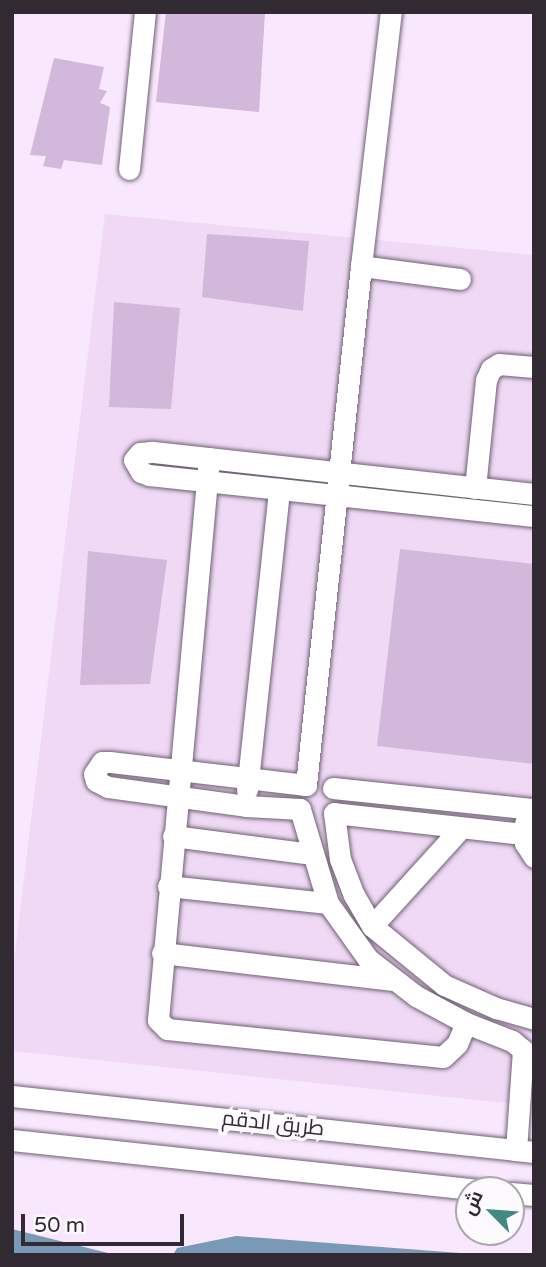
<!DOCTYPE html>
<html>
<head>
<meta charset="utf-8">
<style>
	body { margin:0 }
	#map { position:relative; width:546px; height:1267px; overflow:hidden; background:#f8e7fd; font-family:"Varela Round",Cairo,sans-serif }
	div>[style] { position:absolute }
	.built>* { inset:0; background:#efd9f5 }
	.water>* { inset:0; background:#7a99b6 }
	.building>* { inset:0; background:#d2b8da }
	.roads { filter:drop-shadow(0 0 2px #6f6073) drop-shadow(0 0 2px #6f6073) }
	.minor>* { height:21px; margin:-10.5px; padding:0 10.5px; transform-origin:10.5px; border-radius:10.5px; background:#fff }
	span { translate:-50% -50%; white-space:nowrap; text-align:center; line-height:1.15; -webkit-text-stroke:7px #fdfafe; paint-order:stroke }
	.street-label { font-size:21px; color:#312a32 }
	.frame { position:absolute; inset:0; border:14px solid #312a32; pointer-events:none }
	.north { position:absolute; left:455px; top:1176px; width:70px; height:70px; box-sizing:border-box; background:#fdfafe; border:2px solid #aba7ac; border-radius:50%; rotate:295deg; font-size:19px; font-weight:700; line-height:28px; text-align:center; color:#312a32 }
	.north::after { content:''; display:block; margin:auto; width:24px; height:32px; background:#428982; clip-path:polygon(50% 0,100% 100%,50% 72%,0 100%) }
	.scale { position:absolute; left:21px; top:1214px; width:163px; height:32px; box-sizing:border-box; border:4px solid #312a32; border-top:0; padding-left:9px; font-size:21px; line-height:24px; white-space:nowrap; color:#312a32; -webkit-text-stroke:5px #fdfafe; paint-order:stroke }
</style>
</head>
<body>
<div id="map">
	<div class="built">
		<i style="clip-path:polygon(105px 214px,534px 255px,534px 1106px,12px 1051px,12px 977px)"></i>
	</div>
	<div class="water">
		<i style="clip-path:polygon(12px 1229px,116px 1255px,12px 1255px)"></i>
		<i style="clip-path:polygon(236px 1236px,473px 1254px,475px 1255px,173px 1255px,177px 1248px)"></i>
	</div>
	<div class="building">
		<i style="clip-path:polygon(166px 12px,265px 12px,259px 112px,156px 102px)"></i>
		<i style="clip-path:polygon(54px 58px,104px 67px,99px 89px,107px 91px,100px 103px,110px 107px,102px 165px,64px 160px,61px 169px,43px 166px,46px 156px,30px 155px)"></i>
		<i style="clip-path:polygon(207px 234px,309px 241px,303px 311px,202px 297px)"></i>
		<i style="clip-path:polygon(114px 302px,180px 308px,171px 409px,109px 407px)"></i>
		<i style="clip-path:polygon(400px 549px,534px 564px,534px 764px,377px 746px)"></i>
		<i style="clip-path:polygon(88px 551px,167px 560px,150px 684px,80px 685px)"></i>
	</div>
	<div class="roads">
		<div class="minor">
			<i style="left:129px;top:169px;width:158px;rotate:-84.2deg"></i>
			<i style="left:361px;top:266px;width:256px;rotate:-83.3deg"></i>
			<i style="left:460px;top:279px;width:100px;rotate:-172.5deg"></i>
			<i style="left:361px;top:266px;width:522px;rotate:96.05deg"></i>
			<i style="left:306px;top:785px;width:198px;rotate:-173.3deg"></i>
			<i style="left:109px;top:762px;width:7px;rotate:180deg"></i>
			<i style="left:102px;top:762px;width:14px;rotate:124deg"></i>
			<i style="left:94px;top:774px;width:7px;rotate:74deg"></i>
			<i style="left:96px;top:781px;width:13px;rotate:27deg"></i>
			<i style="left:108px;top:787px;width:139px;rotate:7.8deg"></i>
			<i style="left:246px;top:806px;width:54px;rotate:3.2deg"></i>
			<i style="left:300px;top:809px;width:98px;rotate:73.4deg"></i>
			<i style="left:328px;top:903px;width:69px;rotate:54.5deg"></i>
			<i style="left:368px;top:959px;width:61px;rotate:37.6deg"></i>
			<i style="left:416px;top:996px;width:57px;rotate:28.4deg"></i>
			<i style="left:466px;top:1023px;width:49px;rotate:21.4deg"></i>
			<i style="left:512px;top:1041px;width:14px;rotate:39deg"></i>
			<i style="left:523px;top:1050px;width:100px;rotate:94deg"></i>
			<i style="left:209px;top:458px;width:564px;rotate:95.19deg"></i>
			<i style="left:158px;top:1020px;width:13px;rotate:45deg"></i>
			<i style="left:167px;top:1029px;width:277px;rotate:5.8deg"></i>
			<i style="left:443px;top:1057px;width:19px;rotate:-43deg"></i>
			<i style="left:457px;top:1044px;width:23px;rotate:-67deg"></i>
			<i style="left:475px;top:488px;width:109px;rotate:-84.2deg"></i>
			<i style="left:486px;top:380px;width:12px;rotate:-66deg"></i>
			<i style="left:491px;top:369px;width:9px;rotate:-32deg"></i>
			<i style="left:499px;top:364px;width:35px;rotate:5deg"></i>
			<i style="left:534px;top:494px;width:385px;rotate:-173.7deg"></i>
			<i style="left:151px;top:452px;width:11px;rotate:175deg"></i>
			<i style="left:140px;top:453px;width:9px;rotate:131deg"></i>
			<i style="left:134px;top:460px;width:14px;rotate:60deg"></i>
			<i style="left:141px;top:472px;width:9px;rotate:21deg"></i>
			<i style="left:149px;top:475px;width:387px;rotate:6.1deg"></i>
			<i style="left:333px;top:788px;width:202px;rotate:6deg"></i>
			<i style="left:247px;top:790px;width:303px;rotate:-83.9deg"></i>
			<i style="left:525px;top:823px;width:20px;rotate:90deg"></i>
			<i style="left:525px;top:843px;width:17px;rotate:57deg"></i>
			<i style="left:523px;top:834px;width:190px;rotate:-173.7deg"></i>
			<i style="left:334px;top:813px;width:46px;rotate:82.6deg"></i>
			<i style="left:340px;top:859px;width:39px;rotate:69deg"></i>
			<i style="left:354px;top:895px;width:36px;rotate:60deg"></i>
			<i style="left:372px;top:926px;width:93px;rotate:39.3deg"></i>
			<i style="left:444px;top:985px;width:57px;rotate:23.9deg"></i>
			<i style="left:496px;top:1008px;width:40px;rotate:16deg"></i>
			<i style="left:173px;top:836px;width:139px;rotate:7.4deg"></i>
			<i style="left:168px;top:886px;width:161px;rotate:6.1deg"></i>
			<i style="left:372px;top:926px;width:132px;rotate:-47.8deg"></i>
			<i style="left:162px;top:953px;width:233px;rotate:6.7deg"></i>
			<i style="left:12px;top:1096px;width:525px;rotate:6.12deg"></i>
			<i style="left:12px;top:1140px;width:474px;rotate:6.1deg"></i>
			<i style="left:511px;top:1193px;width:23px;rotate:5deg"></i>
		</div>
	</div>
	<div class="street-label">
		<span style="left:273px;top:1124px;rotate:6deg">طريق الدقم</span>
	</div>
	<div class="frame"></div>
	<div class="north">ش</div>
	<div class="scale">50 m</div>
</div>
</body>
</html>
